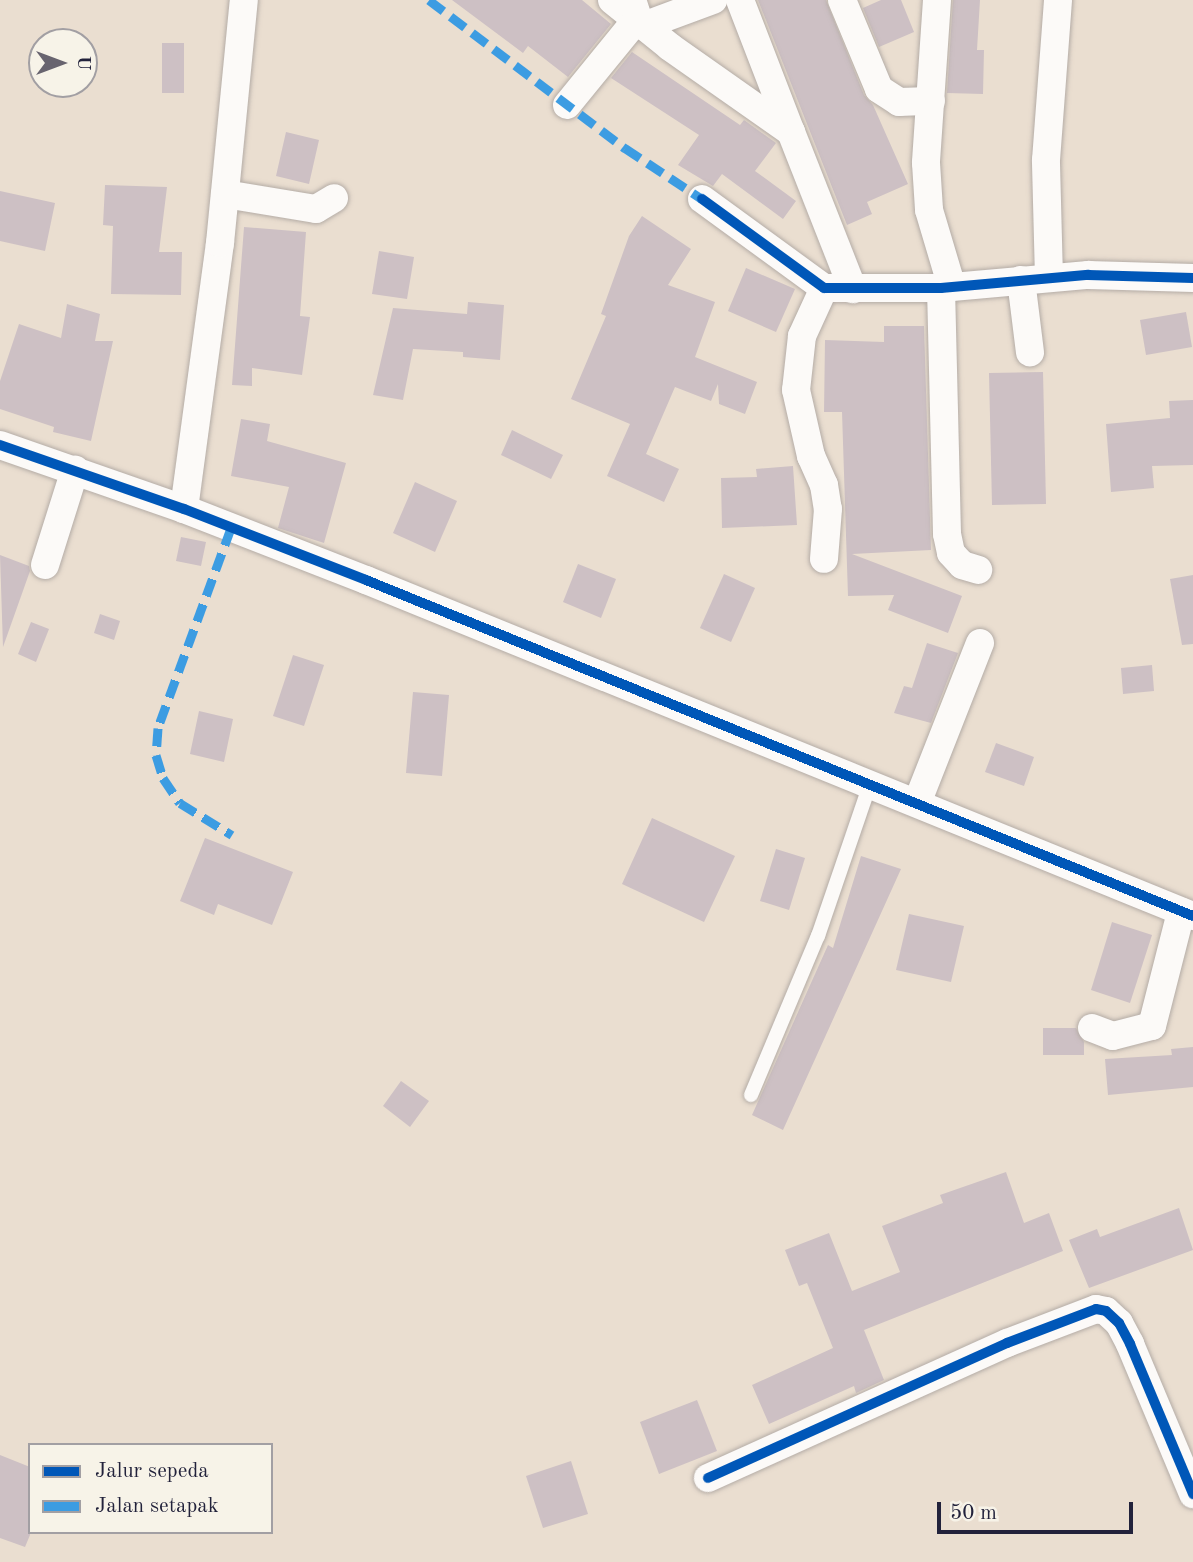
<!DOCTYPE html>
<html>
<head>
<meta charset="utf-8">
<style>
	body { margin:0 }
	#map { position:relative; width:1193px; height:1562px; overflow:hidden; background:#eaded0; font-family:"Old Standard TT",serif }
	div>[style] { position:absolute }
	.building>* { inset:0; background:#cdc0c4 }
	.roads { filter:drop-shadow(0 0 2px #b4aca6) drop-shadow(0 0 2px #b4aca6) }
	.service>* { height:14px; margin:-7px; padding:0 7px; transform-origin:7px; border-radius:7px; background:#fcfaf8 }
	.minor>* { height:28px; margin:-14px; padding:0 14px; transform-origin:14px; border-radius:14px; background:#fcfaf8 }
	.quiet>* { height:9px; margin-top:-4.5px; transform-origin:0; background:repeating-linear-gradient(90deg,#3c9ce2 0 18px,transparent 0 27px) }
	.cycleway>* { height:10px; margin:-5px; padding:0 5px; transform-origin:5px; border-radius:5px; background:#0057b8 }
	span { translate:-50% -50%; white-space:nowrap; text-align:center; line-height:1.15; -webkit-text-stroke:6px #f7f3e8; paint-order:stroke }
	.legend { position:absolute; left:28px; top:1443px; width:245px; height:91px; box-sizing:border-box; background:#f7f3e8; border:2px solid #a29fa3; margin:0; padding:9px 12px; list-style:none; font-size:21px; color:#22223b }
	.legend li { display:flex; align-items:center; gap:14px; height:35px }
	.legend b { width:35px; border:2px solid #a29fa3 }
	.north { position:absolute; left:28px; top:28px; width:70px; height:70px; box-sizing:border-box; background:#f7f3e8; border:2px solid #a29fa3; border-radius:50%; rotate:90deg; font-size:19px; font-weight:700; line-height:28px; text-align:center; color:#22223b }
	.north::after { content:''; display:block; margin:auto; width:24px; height:32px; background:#68646f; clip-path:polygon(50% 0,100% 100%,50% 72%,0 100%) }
	.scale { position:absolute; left:937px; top:1502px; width:196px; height:32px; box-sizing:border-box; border:4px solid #22223b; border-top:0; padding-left:9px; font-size:21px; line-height:24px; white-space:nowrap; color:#22223b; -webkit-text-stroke:5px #f7f3e8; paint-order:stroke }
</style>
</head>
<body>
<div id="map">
	<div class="building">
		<i style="clip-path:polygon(452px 0,582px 0,611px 24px,568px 77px,528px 46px,523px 53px)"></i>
		<i style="clip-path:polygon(758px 0,826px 0,864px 95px,873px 105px,908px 184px,867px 202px,872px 214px,847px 225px)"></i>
		<i style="clip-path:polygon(881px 0,901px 0,914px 32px,879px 47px,863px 8px)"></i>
		<i style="clip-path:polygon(953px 0,980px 0,977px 50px,984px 50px,983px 94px,947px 93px)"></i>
		<i style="clip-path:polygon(162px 43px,184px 43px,184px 93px,162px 93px)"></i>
		<i style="clip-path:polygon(632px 52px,740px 125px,744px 120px,776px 143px,755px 171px,796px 201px,783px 219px,722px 174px,713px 186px,678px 165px,699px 135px,611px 78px)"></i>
		<i style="clip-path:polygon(286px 132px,319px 140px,309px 184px,276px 176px)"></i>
		<i style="clip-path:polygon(105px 185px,167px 187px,159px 252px,182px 252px,181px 295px,111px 294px,113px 226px,103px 225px)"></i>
		<i style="clip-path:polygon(0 191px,55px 203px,45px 251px,0 241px)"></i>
		<i style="clip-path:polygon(642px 216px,691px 249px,668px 285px,715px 302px,695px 357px,757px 382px,745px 414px,719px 404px,718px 384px,711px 401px,675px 387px,646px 454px,679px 469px,664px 502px,607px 476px,630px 424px,571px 399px,606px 316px,601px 314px,629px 236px)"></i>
		<i style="clip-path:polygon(244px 227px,306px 232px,300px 316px,310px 317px,302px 375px,252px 368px,252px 386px,232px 385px)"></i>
		<i style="clip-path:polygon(379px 251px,414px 257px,407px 299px,372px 294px)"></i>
		<i style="clip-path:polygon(746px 268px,795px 289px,776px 332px,728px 311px)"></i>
		<i style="clip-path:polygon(468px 302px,504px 305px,500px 360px,463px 357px,463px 352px,413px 349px,403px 400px,373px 395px,393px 308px,467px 314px)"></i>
		<i style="clip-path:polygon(67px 304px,100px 314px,95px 341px,113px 341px,91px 441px,53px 432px,54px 427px,0 409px,0 381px,19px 324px,61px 338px)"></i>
		<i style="clip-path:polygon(1186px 312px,1192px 347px,1146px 355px,1140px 320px)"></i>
		<i style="clip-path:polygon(884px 326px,924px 326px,931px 550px,852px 554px,962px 596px,948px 633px,888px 610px,894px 595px,848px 596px,842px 412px,824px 412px,825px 340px,884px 342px)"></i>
		<i style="clip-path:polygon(1043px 372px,1046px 504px,992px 505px,989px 373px)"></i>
		<i style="clip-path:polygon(1193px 400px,1193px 465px,1152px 466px,1154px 488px,1111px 492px,1106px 424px,1170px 418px,1169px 401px)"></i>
		<i style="clip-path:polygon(241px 419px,270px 424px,267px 441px,346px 463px,324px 543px,278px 528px,289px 487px,231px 476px)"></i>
		<i style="clip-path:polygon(512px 430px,563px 455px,551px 479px,501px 455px)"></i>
		<i style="clip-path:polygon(793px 466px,797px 525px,722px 528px,721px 478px,757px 477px,756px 469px)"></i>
		<i style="clip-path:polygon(415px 482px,457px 501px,435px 552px,393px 533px)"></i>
		<i style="clip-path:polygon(181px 537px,206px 542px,201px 566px,176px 561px)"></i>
		<i style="clip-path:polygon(0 555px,29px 566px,30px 571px,3px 647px)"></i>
		<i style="clip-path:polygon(578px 564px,616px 579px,601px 618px,563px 602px)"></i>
		<i style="clip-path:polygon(724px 574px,755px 588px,731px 642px,700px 628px)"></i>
		<i style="clip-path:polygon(1193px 575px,1193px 644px,1182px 645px,1170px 579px)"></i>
		<i style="clip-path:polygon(100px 614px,120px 621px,114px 640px,94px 633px)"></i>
		<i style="clip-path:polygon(31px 622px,49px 629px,36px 662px,18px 654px)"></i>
		<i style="clip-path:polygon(927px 643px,958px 653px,931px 723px,894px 713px,904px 686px,912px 688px)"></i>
		<i style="clip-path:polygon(293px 655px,324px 665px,304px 726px,273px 716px)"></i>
		<i style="clip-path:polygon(1152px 665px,1154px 691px,1123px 694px,1121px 668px)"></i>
		<i style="clip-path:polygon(413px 692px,449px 695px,442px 776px,406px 773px)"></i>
		<i style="clip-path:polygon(199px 711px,233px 719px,224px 762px,190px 754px)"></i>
		<i style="clip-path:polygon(996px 743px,1034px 757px,1024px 786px,985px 772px)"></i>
		<i style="clip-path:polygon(652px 818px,735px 856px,704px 922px,622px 884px)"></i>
		<i style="clip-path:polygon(205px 838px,293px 872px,272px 925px,218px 904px,214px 915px,180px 901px)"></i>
		<i style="clip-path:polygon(776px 849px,805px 858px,789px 910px,760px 901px)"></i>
		<i style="clip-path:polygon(861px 856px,901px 869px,783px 1130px,752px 1115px,828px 945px,833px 948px)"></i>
		<i style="clip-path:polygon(909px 914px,964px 926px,951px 982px,896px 970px)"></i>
		<i style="clip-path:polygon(1112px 922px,1152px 935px,1130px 1003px,1091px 990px)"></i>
		<i style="clip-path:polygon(1043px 1028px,1076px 1028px,1084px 1042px,1084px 1055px,1043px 1055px)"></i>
		<i style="clip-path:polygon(1193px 1047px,1193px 1087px,1108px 1095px,1105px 1059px,1172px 1055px,1171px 1049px)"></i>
		<i style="clip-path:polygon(401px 1081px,429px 1101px,410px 1127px,383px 1106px)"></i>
		<i style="clip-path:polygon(1006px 1172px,1024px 1223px,1049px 1213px,1063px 1251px,864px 1330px,884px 1380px,856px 1393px,854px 1386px,769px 1424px,752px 1385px,833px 1348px,807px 1283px,799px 1286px,785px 1250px,829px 1233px,852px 1291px,900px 1272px,882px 1226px,943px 1203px,940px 1195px)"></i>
		<i style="clip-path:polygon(1179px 1208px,1193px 1250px,1089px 1288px,1069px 1240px,1097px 1229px,1100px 1237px)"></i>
		<i style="clip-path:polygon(697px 1400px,717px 1451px,659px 1474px,640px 1422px)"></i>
		<i style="clip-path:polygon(0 1455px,30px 1467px,30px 1535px,25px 1547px,0 1538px)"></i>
		<i style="clip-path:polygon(571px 1461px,588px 1514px,543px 1528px,526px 1476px)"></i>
	</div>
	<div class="roads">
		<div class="service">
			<i style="left:751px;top:1095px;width:173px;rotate:-67.2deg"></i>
			<i style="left:818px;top:936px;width:161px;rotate:-71.1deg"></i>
		</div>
		<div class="minor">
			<i style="left:612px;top:0;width:75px;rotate:39deg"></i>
			<i style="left:670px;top:47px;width:148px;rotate:35.1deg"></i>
			<i style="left:791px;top:132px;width:169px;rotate:68.5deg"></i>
			<i style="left:740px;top:0;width:142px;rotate:68.9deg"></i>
			<i style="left:842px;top:0;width:96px;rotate:67.4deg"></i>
			<i style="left:879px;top:89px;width:24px;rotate:33deg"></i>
			<i style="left:899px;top:102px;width:32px;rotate:-2deg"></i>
			<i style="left:937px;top:0;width:163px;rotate:93.9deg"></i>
			<i style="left:926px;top:163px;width:47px;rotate:86.3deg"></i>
			<i style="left:929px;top:210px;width:80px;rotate:73.4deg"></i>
			<i style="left:643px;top:26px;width:75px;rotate:-20.4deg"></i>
			<i style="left:567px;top:105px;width:112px;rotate:-50.8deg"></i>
			<i style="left:638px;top:18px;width:16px;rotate:-108deg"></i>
			<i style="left:225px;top:194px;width:92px;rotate:9.4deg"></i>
			<i style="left:316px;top:209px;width:21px;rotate:-31deg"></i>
			<i style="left:702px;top:199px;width:151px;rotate:36.1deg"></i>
			<i style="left:824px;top:288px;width:117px"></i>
			<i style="left:941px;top:288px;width:148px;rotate:-5.1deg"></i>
			<i style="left:1088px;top:275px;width:105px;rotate:1.6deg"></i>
			<i style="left:1049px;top:278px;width:118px;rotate:-91.5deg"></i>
			<i style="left:1046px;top:160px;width:160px;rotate:-85.7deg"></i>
			<i style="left:1021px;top:280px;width:73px;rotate:82.9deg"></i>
			<i style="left:824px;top:288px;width:53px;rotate:114.6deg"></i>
			<i style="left:802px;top:336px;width:54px;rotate:96.3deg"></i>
			<i style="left:796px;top:390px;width:68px;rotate:77.2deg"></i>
			<i style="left:811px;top:456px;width:32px;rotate:66deg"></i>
			<i style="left:824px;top:485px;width:24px;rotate:81deg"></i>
			<i style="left:828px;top:509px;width:50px;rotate:94.6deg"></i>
			<i style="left:941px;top:288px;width:246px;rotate:88.6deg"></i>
			<i style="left:947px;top:534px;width:19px;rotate:78deg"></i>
			<i style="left:951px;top:553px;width:16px;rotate:47deg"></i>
			<i style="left:962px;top:565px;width:17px;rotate:17deg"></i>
			<i style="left:0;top:445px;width:195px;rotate:19.2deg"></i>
			<i style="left:184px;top:509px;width:195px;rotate:21.3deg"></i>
			<i style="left:366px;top:580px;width:893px;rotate:22.11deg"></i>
			<i style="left:184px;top:509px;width:268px;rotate:-82.3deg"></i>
			<i style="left:220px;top:243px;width:244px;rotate:-84.4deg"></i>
			<i style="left:45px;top:565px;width:100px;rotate:-72.5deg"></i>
			<i style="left:917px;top:803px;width:172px;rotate:-68.5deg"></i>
			<i style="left:1092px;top:1028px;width:22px;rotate:21deg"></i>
			<i style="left:1113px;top:1036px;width:40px;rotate:-14.4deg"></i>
			<i style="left:1152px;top:1026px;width:118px;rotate:-75.7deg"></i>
			<i style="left:708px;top:1478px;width:328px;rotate:-24.3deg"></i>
			<i style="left:1007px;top:1343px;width:95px;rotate:-20.9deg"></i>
			<i style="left:1096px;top:1309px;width:10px;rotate:11deg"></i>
			<i style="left:1106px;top:1311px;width:18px;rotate:43deg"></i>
			<i style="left:1119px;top:1323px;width:24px;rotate:62deg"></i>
			<i style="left:1130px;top:1344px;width:163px;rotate:67.2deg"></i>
		</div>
	</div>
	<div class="quiet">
		<i style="left:429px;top:0;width:246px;rotate:37.1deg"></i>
		<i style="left:625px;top:148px;width:92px;rotate:33.5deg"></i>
		<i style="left:231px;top:528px;width:213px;rotate:110.1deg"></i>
		<i style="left:158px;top:728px;width:27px;rotate:94deg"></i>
		<i style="left:156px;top:755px;width:24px;rotate:73deg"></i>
		<i style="left:163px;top:778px;width:30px;rotate:56deg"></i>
		<i style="left:180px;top:803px;width:61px;rotate:31.6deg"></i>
	</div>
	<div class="cycleway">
		<i style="left:702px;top:199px;width:151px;rotate:36.1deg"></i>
		<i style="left:824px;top:288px;width:117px"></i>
		<i style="left:941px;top:288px;width:148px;rotate:-5.1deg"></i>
		<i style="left:1088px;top:275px;width:105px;rotate:1.6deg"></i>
		<i style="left:0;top:445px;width:195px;rotate:19.2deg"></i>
		<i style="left:184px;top:509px;width:195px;rotate:21.3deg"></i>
		<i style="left:366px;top:580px;width:893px;rotate:22.11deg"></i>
		<i style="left:708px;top:1478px;width:328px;rotate:-24.3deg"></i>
		<i style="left:1007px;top:1343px;width:95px;rotate:-20.9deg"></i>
		<i style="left:1096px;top:1309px;width:10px;rotate:11deg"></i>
		<i style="left:1106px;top:1311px;width:18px;rotate:43deg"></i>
		<i style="left:1119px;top:1323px;width:24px;rotate:62deg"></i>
		<i style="left:1130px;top:1344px;width:163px;rotate:67.2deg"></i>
	</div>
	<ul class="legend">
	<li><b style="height:9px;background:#0057b8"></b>Jalur sepeda</li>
	<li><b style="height:9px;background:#3c9ce2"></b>Jalan setapak</li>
	</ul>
	<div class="north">U</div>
	<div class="scale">50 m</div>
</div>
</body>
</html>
